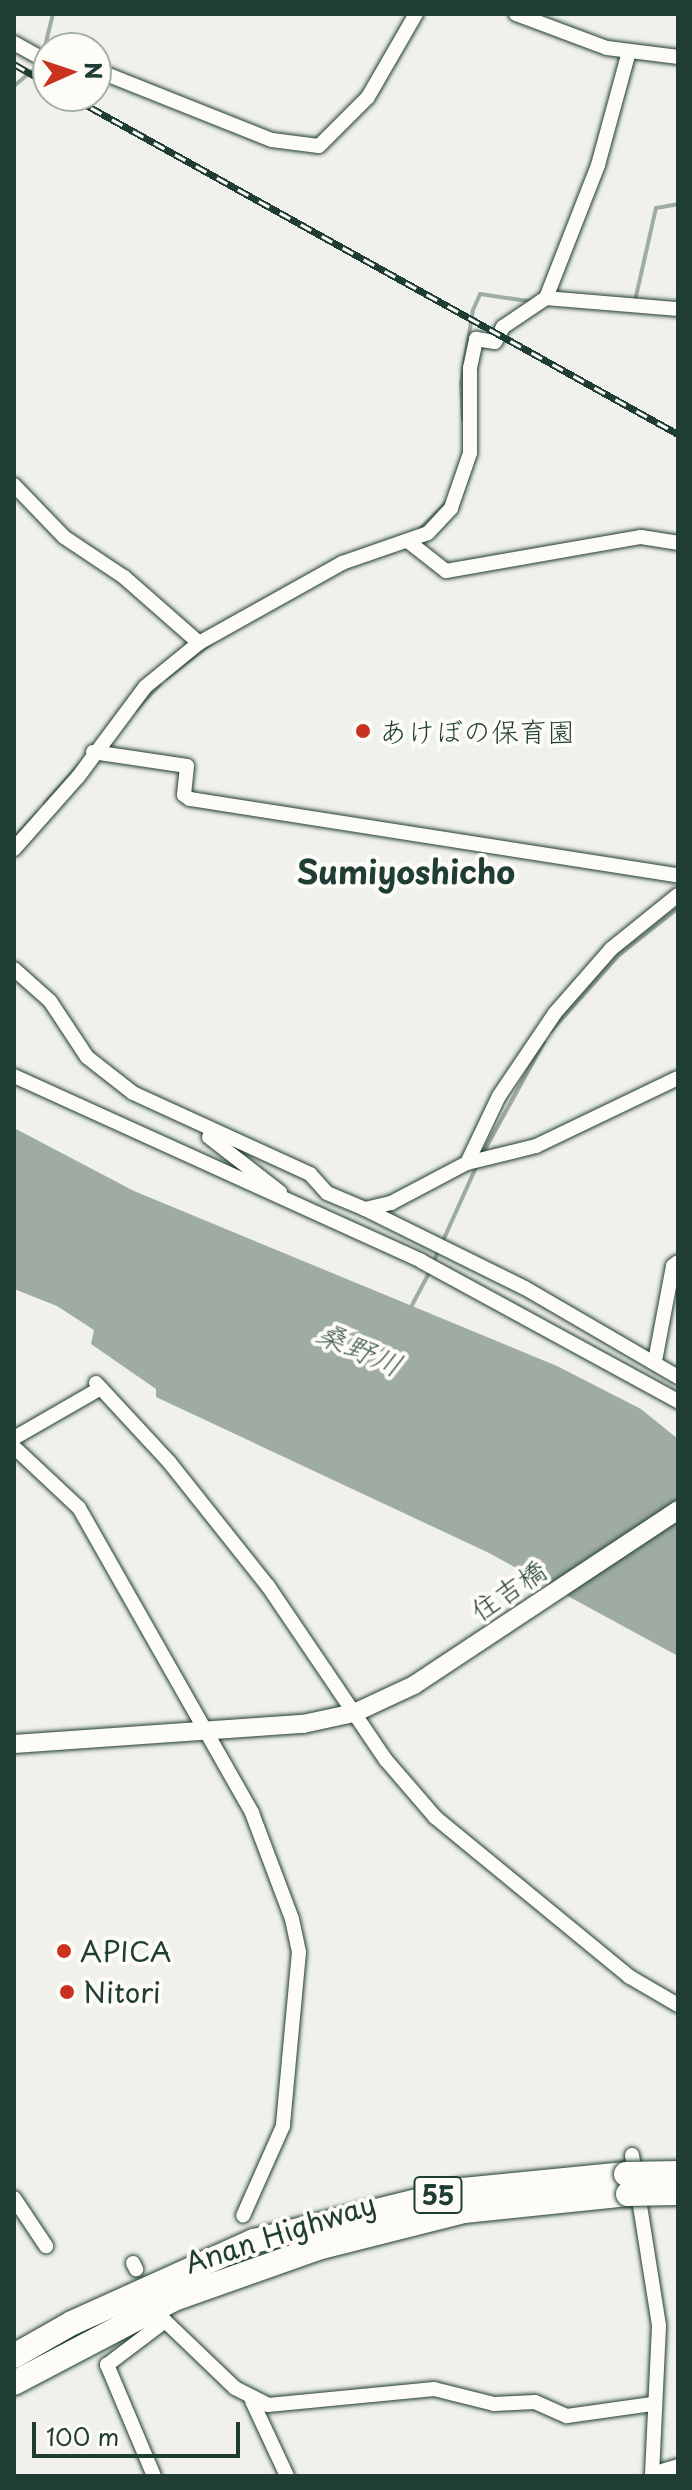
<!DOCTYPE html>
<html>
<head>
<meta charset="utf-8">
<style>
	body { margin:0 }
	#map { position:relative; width:692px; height:2490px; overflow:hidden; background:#f0f1eb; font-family:"Playpen Sans","Klee One",sans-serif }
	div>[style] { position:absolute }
	.water>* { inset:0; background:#9faca4 }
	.stream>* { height:4px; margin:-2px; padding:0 2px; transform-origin:2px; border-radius:2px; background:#9faca4 }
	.roads { filter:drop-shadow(0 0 2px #1f3d34) drop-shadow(0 0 2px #1f3d34) }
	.minor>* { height:14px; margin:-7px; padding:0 7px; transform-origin:7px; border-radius:7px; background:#fdfcf7 }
	.tertiary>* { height:18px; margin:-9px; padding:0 9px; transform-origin:9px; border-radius:9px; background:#fdfcf7 }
	.trunk>* { height:24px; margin:-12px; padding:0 12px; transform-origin:12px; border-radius:12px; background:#fdfcf7 }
	.rail>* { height:7px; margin-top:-3.5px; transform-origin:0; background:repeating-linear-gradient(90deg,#fdfcf7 0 12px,#1f3d34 0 24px); box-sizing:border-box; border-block:2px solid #1f3d34 }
	.bridges { filter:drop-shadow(0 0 2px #1f3d34) drop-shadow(0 0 2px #1f3d34) }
	.trunk-bridge>* { height:24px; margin:-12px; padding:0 12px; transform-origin:12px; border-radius:12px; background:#fdfcf7 }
	.dots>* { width:22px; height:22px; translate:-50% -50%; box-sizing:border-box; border:4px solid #fdfcf7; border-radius:50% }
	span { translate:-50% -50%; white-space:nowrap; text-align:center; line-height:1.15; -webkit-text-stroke:8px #fdfcf7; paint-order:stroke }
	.shield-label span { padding:2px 6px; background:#fdfcf7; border:2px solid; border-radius:6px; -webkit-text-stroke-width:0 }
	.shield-label { font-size:26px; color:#1f3d34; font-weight:700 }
	.poi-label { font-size:28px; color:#1f3d34 }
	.left { translate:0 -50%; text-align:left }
	.street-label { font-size:28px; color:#1f3d34 }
	.water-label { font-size:30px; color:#455e56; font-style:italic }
	.quarter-label { font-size:32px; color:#1f3d34; font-weight:700 }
	.frame { position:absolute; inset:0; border:16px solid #1f3d34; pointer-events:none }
	.north { position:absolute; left:32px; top:32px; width:80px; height:80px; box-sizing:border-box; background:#fdfcf7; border:2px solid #a4b0a9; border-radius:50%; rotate:87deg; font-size:22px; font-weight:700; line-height:32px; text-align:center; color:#1f3d34 }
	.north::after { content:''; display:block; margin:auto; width:28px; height:36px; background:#c8321e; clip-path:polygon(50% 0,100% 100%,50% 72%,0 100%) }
	.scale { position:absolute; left:32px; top:2422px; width:208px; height:36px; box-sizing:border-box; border:4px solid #1f3d34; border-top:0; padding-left:10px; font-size:24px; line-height:28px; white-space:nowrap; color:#1f3d34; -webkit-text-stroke:6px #fdfcf7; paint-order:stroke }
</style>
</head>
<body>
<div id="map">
	<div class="water">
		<i style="clip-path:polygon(14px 1128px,134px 1191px,557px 1366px,641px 1409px,678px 1439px,678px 1656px,487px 1552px,156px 1397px,156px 1389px,91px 1344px,94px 1330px,57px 1306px,14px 1289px)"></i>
	</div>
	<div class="stream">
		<i style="left:43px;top:54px;width:41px;rotate:-76deg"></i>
		<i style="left:14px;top:86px;width:35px;rotate:-40deg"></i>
		<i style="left:635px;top:301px;width:95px;rotate:-77.3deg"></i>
		<i style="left:656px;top:208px;width:22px;rotate:-10deg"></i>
		<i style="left:463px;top:420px;width:37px;rotate:-93deg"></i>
		<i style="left:461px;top:383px;width:74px;rotate:-80.7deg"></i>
		<i style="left:473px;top:310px;width:17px;rotate:-66deg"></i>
		<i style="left:480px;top:294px;width:55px;rotate:8.4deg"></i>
		<i style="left:419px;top:530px;width:40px;rotate:-45deg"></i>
		<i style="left:167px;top:678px;width:58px;rotate:-38deg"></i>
		<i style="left:136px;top:710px;width:35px;rotate:-47deg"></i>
		<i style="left:45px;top:803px;width:51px;rotate:-48.2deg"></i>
		<i style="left:14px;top:838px;width:34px;rotate:-47deg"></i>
		<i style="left:551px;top:1031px;width:102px;rotate:-48.2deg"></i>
		<i style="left:619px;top:955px;width:75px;rotate:-38.5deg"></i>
		<i style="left:483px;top:1153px;width:127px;rotate:-61.2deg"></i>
		<i style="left:433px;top:1263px;width:107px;rotate:-65.8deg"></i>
		<i style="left:410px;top:1309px;width:43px;rotate:-62.2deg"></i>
	</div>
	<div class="roads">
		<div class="minor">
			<i style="left:516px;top:14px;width:97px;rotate:20.5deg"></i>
			<i style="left:607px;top:48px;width:72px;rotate:7.2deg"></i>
			<i style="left:14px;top:43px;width:39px;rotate:29deg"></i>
			<i style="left:96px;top:70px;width:189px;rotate:21.7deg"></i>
			<i style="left:272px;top:140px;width:47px;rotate:7.3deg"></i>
			<i style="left:319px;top:146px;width:69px;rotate:-45deg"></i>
			<i style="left:368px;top:97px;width:96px;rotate:-60deg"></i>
			<i style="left:546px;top:298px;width:132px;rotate:4.8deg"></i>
			<i style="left:14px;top:485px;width:72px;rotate:46.1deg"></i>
			<i style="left:64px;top:537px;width:72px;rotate:33.7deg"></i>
			<i style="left:124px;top:577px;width:100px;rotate:41.3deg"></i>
			<i style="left:409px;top:542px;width:47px;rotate:38.1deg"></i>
			<i style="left:446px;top:571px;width:198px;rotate:-9.9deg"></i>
			<i style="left:641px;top:537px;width:37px;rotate:9deg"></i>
			<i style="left:93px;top:752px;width:95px;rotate:8.5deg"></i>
			<i style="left:187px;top:766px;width:29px;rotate:96deg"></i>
			<i style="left:184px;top:795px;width:7px;rotate:34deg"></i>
			<i style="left:190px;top:799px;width:494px;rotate:8.9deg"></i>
			<i style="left:14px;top:849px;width:96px;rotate:-48.4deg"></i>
			<i style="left:78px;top:777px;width:112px;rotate:-53.3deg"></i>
			<i style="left:145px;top:687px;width:70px;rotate:-39.2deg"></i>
			<i style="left:199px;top:643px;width:164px;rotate:-29.2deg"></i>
			<i style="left:342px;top:563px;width:91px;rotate:-19.2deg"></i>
			<i style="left:428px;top:533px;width:34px;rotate:-47deg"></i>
			<i style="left:451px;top:508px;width:58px;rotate:-70.9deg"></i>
			<i style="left:470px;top:453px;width:85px;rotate:-90deg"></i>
			<i style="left:470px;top:368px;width:30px;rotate:-78deg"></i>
			<i style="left:476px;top:339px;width:19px;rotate:9deg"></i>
			<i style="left:495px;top:342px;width:17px;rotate:-62deg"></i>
			<i style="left:503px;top:327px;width:52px;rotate:-34deg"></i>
			<i style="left:546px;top:298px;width:143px;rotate:-68.6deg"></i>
			<i style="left:598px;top:165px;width:117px;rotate:-74.7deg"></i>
			<i style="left:14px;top:969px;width:48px;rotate:41.6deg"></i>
			<i style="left:50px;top:1001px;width:67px;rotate:56.5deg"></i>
			<i style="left:87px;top:1057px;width:58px;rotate:38deg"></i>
			<i style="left:133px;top:1093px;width:195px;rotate:24.6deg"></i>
			<i style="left:310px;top:1174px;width:25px;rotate:48deg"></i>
			<i style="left:327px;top:1193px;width:41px;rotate:22.8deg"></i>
			<i style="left:365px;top:1209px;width:27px;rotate:-13deg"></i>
			<i style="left:391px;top:1203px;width:86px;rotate:-27.8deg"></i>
			<i style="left:467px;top:1163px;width:71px;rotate:-13.8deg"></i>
			<i style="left:536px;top:1146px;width:157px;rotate:-25.6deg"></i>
			<i style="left:14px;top:1076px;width:447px;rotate:24.4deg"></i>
			<i style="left:421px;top:1261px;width:293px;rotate:28.6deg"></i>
			<i style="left:209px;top:1137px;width:90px;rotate:37.8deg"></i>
			<i style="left:467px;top:1163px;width:74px;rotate:-64.5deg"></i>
			<i style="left:499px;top:1096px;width:100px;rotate:-56deg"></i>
			<i style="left:555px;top:1013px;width:85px;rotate:-48.8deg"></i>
			<i style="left:611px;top:949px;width:86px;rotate:-38.9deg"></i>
			<i style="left:365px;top:1209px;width:178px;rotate:26.3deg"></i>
			<i style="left:525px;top:1288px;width:177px;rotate:30.2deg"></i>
			<i style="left:655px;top:1361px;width:97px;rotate:-79.3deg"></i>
			<i style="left:673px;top:1266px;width:6px;rotate:-39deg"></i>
			<i style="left:96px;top:1383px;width:109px;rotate:47.2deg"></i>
			<i style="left:170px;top:1463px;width:157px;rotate:51.5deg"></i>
			<i style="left:268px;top:1586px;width:210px;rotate:55.9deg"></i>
			<i style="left:386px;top:1760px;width:75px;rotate:49.3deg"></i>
			<i style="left:435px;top:1817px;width:252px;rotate:39.4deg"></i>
			<i style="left:630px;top:1977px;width:56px;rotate:30.3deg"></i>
			<i style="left:14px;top:1438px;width:100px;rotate:-29.9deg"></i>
			<i style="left:14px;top:1447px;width:89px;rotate:43.2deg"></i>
			<i style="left:79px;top:1508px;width:351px;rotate:60.4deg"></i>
			<i style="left:252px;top:1813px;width:113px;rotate:69.3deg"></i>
			<i style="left:292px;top:1919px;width:34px;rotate:78deg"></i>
			<i style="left:299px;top:1952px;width:175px;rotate:95.3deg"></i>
			<i style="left:283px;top:2126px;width:98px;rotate:114deg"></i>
			<i style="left:632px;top:2155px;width:173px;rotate:81deg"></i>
			<i style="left:659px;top:2326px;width:150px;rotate:92.7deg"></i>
			<i style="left:14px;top:2198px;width:58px;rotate:56.3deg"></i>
			<i style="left:133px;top:2263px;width:7px;rotate:63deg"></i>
			<i style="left:162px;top:2318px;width:101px;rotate:43.8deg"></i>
			<i style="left:235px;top:2388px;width:37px;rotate:27deg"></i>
			<i style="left:268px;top:2405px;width:167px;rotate:-5.5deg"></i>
			<i style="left:434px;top:2389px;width:62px;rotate:14deg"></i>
			<i style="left:494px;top:2404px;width:41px;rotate:-2.8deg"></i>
			<i style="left:535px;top:2402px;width:35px;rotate:24deg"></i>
			<i style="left:567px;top:2416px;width:86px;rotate:-8deg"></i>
			<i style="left:252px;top:2401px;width:83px;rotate:65deg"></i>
			<i style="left:652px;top:2474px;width:27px;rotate:-17deg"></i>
			<i style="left:154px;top:2476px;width:121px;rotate:-112.9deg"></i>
			<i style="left:107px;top:2365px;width:73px;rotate:-37.2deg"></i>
		</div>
		<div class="tertiary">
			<i style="left:14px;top:1744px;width:290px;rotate:-4deg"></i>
			<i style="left:303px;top:1724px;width:52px;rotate:-12.2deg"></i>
			<i style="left:354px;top:1713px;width:66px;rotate:-25deg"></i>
			<i style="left:414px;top:1685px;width:317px;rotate:-33.5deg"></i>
		</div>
		<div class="trunk">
			<i style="left:14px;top:2356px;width:67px;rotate:-29.6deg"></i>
			<i style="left:72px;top:2323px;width:200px;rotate:-24.3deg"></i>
			<i style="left:254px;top:2241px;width:214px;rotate:-13.8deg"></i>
			<i style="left:462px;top:2190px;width:165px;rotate:-5.6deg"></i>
			<i style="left:14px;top:2383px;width:181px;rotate:-27.7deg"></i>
			<i style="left:174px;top:2299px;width:156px;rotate:-19.5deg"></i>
			<i style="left:321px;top:2247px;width:147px;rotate:-14.1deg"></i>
			<i style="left:464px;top:2211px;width:165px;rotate:-5.9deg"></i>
		</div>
	</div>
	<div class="rail">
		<i style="left:14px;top:64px;width:39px;rotate:30deg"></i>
		<i style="left:70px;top:96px;width:696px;rotate:29.07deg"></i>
	</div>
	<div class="bridges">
		<div class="trunk-bridge">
			<i style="left:626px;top:2174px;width:52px;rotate:-1.1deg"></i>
			<i style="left:628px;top:2194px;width:50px;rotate:-1.1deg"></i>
		</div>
	</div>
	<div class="dots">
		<i style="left:363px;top:731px;background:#c8321e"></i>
		<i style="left:64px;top:1951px;background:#c8321e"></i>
		<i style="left:67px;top:1992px;background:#c8321e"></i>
	</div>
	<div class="shield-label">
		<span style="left:438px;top:2195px">55</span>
	</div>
	<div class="poi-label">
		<span class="left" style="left:379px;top:731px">あけぼの保育園</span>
		<span class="left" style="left:80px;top:1951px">APICA</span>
		<span class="left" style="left:83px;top:1992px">Nitori</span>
	</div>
	<div class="street-label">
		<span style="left:508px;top:1590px;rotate:-34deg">住吉橋</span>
		<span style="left:280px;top:2233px;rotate:-18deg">Anan Highway</span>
	</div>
	<div class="water-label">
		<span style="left:360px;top:1348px;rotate:24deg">桑野川</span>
	</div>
	<div class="quarter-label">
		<span style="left:406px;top:871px">Sumiyoshicho</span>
	</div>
	<div class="frame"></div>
	<div class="north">N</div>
	<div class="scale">100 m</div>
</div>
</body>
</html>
